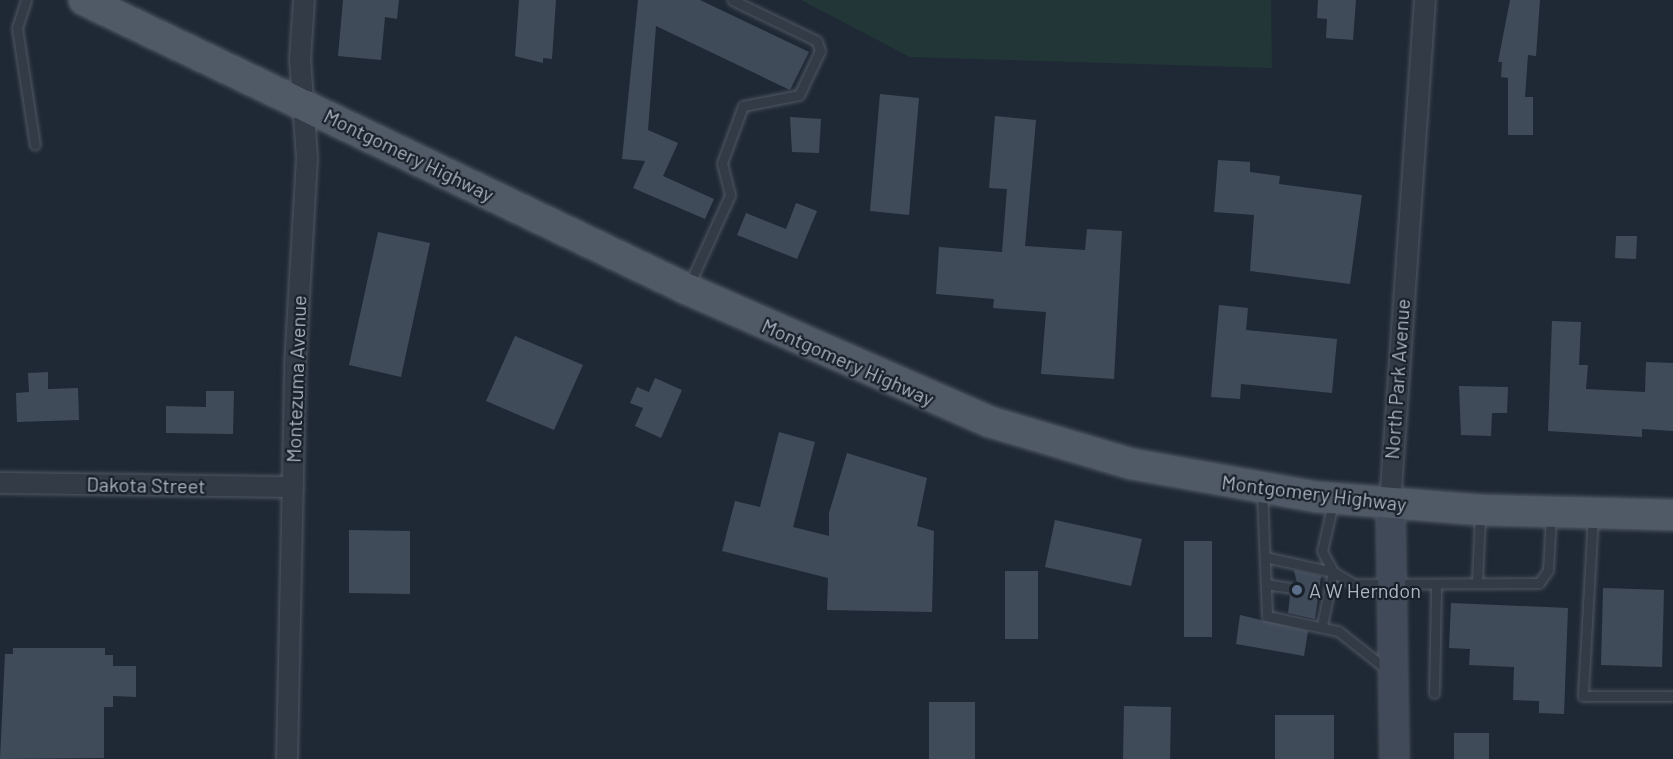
<!DOCTYPE html>
<html>
<head>
<meta charset="utf-8">
<style>
	body { margin:0 }
	#map { position:relative; width:1673px; height:759px; overflow:hidden; background:#1f2935; font-family:Barlow,sans-serif }
	div>[style] { position:absolute }
	.green>* { inset:0; background:#223637 }
	.building>* { inset:0; background:#404b5a }
	.roads { filter:drop-shadow(0 0 2px #505864) drop-shadow(0 0 2px #505864) }
	.lane>* { height:9px; margin:-4.5px; padding:0 4.5px; transform-origin:4.5px; border-radius:4.5px; background:#333b46 }
	.street>* { height:20px; margin:-10px; padding:0 10px; transform-origin:10px; border-radius:10px; background:#333b46 }
	.secondary>* { height:27px; margin:-13.5px; padding:0 13.5px; transform-origin:13.5px; border-radius:13.5px; background:#414a59 }
	.primary>* { height:30px; margin:-15px; padding:0 15px; transform-origin:15px; border-radius:15px; background:#505a66 }
	.dots>* { width:16px; height:16px; translate:-50% -50%; box-sizing:border-box; border:3px solid #18202a; border-radius:50% }
	span { translate:-50% -50%; white-space:nowrap; text-align:center; line-height:1.15; -webkit-text-stroke:4.5px #18202a; paint-order:stroke }
	.street-label { font-size:20px; color:#acb5c3 }
	.poi-label { font-size:20px; color:#acb5c3 }
	.left { translate:0 -50%; text-align:left }
</style>
</head>
<body>
<div id="map">
	<div class="green">
		<i style="clip-path:polygon(801px 0,1271px 0,1272px 68px,910px 57px)"></i>
	</div>
	<div class="building">
		<i style="clip-path:polygon(343px 0,399px 0,397px 19px,385px 17px,381px 60px,338px 56px)"></i>
		<i style="clip-path:polygon(519px 0,556px 0,552px 59px,543px 58px,543px 63px,515px 56px)"></i>
		<i style="clip-path:polygon(638px 0,700px 0,809px 52px,790px 90px,656px 26px,648px 130px,678px 143px,663px 176px,714px 199px,705px 219px,633px 188px,645px 161px,622px 159px)"></i>
		<i style="clip-path:polygon(1318px 0,1356px 0,1353px 40px,1326px 38px,1327px 19px,1317px 18px)"></i>
		<i style="clip-path:polygon(1510px 0,1540px 0,1536px 56px,1528px 55px,1525px 97px,1533px 97px,1533px 135px,1508px 135px,1508px 78px,1501px 77px,1502px 62px,1498px 62px)"></i>
		<i style="clip-path:polygon(880px 94px,919px 98px,909px 215px,870px 211px)"></i>
		<i style="clip-path:polygon(995px 116px,1036px 120px,1025px 246px,1085px 250px,1087px 229px,1122px 231px,1114px 379px,1041px 374px,1046px 312px,993px 308px,994px 299px,936px 294px,939px 247px,1002px 252px,1007px 189px,989px 188px)"></i>
		<i style="clip-path:polygon(790px 117px,821px 119px,819px 153px,792px 152px)"></i>
		<i style="clip-path:polygon(1218px 160px,1250px 162px,1250px 172px,1280px 176px,1279px 184px,1362px 195px,1350px 284px,1250px 271px,1254px 215px,1214px 212px)"></i>
		<i style="clip-path:polygon(796px 203px,817px 211px,797px 259px,737px 235px,746px 213px,786px 229px)"></i>
		<i style="clip-path:polygon(378px 232px,430px 243px,401px 377px,349px 365px)"></i>
		<i style="clip-path:polygon(1616px 236px,1637px 236px,1636px 259px,1615px 258px)"></i>
		<i style="clip-path:polygon(1219px 305px,1248px 308px,1246px 330px,1337px 339px,1332px 393px,1241px 384px,1240px 399px,1211px 397px)"></i>
		<i style="clip-path:polygon(1552px 321px,1581px 322px,1579px 365px,1588px 365px,1586px 389px,1645px 392px,1646px 362px,1673px 363px,1673px 431px,1642px 429px,1642px 437px,1548px 431px)"></i>
		<i style="clip-path:polygon(515px 336px,583px 365px,554px 430px,486px 401px)"></i>
		<i style="clip-path:polygon(48px 372px,48px 389px,78px 388px,79px 420px,17px 422px,16px 393px,29px 392px,28px 373px)"></i>
		<i style="clip-path:polygon(655px 378px,682px 390px,661px 438px,635px 426px,643px 408px,630px 403px,637px 387px,649px 392px)"></i>
		<i style="clip-path:polygon(1459px 386px,1508px 387px,1507px 413px,1492px 413px,1491px 436px,1461px 435px)"></i>
		<i style="clip-path:polygon(206px 391px,234px 391px,233px 434px,166px 433px,166px 406px,206px 407px)"></i>
		<i style="clip-path:polygon(779px 432px,815px 442px,793px 527px,829px 536px,829px 513px,847px 453px,927px 478px,917px 526px,934px 531px,932px 612px,827px 610px,828px 578px,722px 551px,735px 501px,760px 507px)"></i>
		<i style="clip-path:polygon(1055px 520px,1142px 539px,1131px 586px,1045px 567px)"></i>
		<i style="clip-path:polygon(349px 530px,410px 531px,410px 594px,349px 593px)"></i>
		<i style="clip-path:polygon(1184px 541px,1212px 541px,1212px 637px,1184px 637px)"></i>
		<i style="clip-path:polygon(1294px 570px,1321px 576px,1315px 619px,1288px 613px,1290px 595px,1298px 588px)"></i>
		<i style="clip-path:polygon(1005px 571px,1038px 571px,1038px 639px,1005px 639px)"></i>
		<i style="clip-path:polygon(1603px 588px,1664px 590px,1662px 667px,1601px 665px)"></i>
		<i style="clip-path:polygon(1451px 603px,1568px 608px,1564px 714px,1539px 713px,1539px 701px,1513px 700px,1514px 667px,1469px 665px,1470px 649px,1449px 648px)"></i>
		<i style="clip-path:polygon(1240px 615px,1308px 631px,1304px 656px,1236px 644px)"></i>
		<i style="clip-path:polygon(13px 648px,105px 648px,105px 655px,113px 655px,113px 666px,136px 666px,136px 697px,113px 696px,113px 707px,104px 707px,104px 758px,0 759px,5px 654px,13px 654px)"></i>
		<i style="clip-path:polygon(929px 702px,975px 702px,975px 759px,929px 759px)"></i>
		<i style="clip-path:polygon(1124px 706px,1171px 707px,1170px 759px,1123px 759px)"></i>
		<i style="clip-path:polygon(1275px 715px,1334px 715px,1334px 759px,1275px 759px)"></i>
		<i style="clip-path:polygon(1454px 733px,1489px 733px,1489px 759px,1454px 759px)"></i>
	</div>
	<div class="roads">
		<div class="lane">
			<i style="left:26px;top:0;width:29px;rotate:108deg"></i>
			<i style="left:17px;top:28px;width:118px;rotate:81.3deg"></i>
			<i style="left:689px;top:285px;width:99px;rotate:-65.5deg"></i>
			<i style="left:730px;top:195px;width:33px;rotate:-104deg"></i>
			<i style="left:722px;top:163px;width:61px;rotate:-69.8deg"></i>
			<i style="left:743px;top:106px;width:57px;rotate:-11.1deg"></i>
			<i style="left:799px;top:95px;width:49px;rotate:-64.5deg"></i>
			<i style="left:820px;top:51px;width:10px;rotate:-107deg"></i>
			<i style="left:817px;top:41px;width:94px;rotate:-154.2deg"></i>
			<i style="left:1262px;top:491px;width:125px;rotate:87.7deg"></i>
			<i style="left:1267px;top:616px;width:73px;rotate:11.9deg"></i>
			<i style="left:1338px;top:631px;width:65px;rotate:38.1deg"></i>
			<i style="left:1333px;top:503px;width:49px;rotate:102.9deg"></i>
			<i style="left:1322px;top:551px;width:24px;rotate:62deg"></i>
			<i style="left:1333px;top:572px;width:24px;rotate:30deg"></i>
			<i style="left:1354px;top:584px;width:185px;rotate:-0.3deg"></i>
			<i style="left:1539px;top:583px;width:16px;rotate:-55deg"></i>
			<i style="left:1548px;top:570px;width:53px;rotate:-86.8deg"></i>
			<i style="left:1593px;top:515px;width:181px;rotate:93.2deg"></i>
			<i style="left:1583px;top:696px;width:90px"></i>
			<i style="left:1265px;top:557px;width:70px;rotate:12.4deg"></i>
			<i style="left:1333px;top:572px;width:54px;rotate:101.7deg"></i>
			<i style="left:1477px;top:582px;width:67px;rotate:-87.4deg"></i>
			<i style="left:1266px;top:584px;width:25px;rotate:9deg"></i>
			<i style="left:1434px;top:693px;width:108px;rotate:-88.9deg"></i>
		</div>
		<div class="street">
			<i style="left:0;top:483px;width:293px;rotate:0.8deg"></i>
			<i style="left:1390px;top:504px;width:505px;rotate:-86.03deg"></i>
			<i style="left:287px;top:759px;width:393px;rotate:-88.8deg"></i>
			<i style="left:295px;top:366px;width:208px;rotate:-86.7deg"></i>
			<i style="left:307px;top:158px;width:99px;rotate:-94deg"></i>
			<i style="left:300px;top:59px;width:59px;rotate:-86.1deg"></i>
		</div>
		<div class="secondary">
			<i style="left:1390px;top:504px;width:255px;rotate:89.1deg"></i>
		</div>
		<div class="primary">
			<i style="left:84px;top:0;width:669px;rotate:25.61deg"></i>
			<i style="left:687px;top:289px;width:331px;rotate:23.7deg"></i>
			<i style="left:990px;top:422px;width:148px;rotate:16.5deg"></i>
			<i style="left:1132px;top:464px;width:189px;rotate:10.1deg"></i>
			<i style="left:1318px;top:497px;width:163px;rotate:4.6deg"></i>
			<i style="left:1480px;top:510px;width:193px;rotate:1.5deg"></i>
		</div>
	</div>
	<div class="dots">
		<i style="left:1297px;top:590px;background:#5c6f8a"></i>
	</div>
	<div class="street-label">
		<span style="left:409px;top:155px;rotate:26deg">Montgomery Highway</span>
		<span style="left:848px;top:362px;rotate:24deg">Montgomery Highway</span>
		<span style="left:296px;top:379px;rotate:-88deg">Montezuma Avenue</span>
		<span style="left:1397px;top:379px;rotate:-86deg">North Park Avenue</span>
		<span style="left:146px;top:485px;rotate:1deg">Dakota Street</span>
		<span style="left:1314px;top:493px;rotate:7deg">Montgomery Highway</span>
	</div>
	<div class="poi-label">
		<span class="left" style="left:1309px;top:590px">A W Herndon</span>
	</div>
</div>
</body>
</html>
